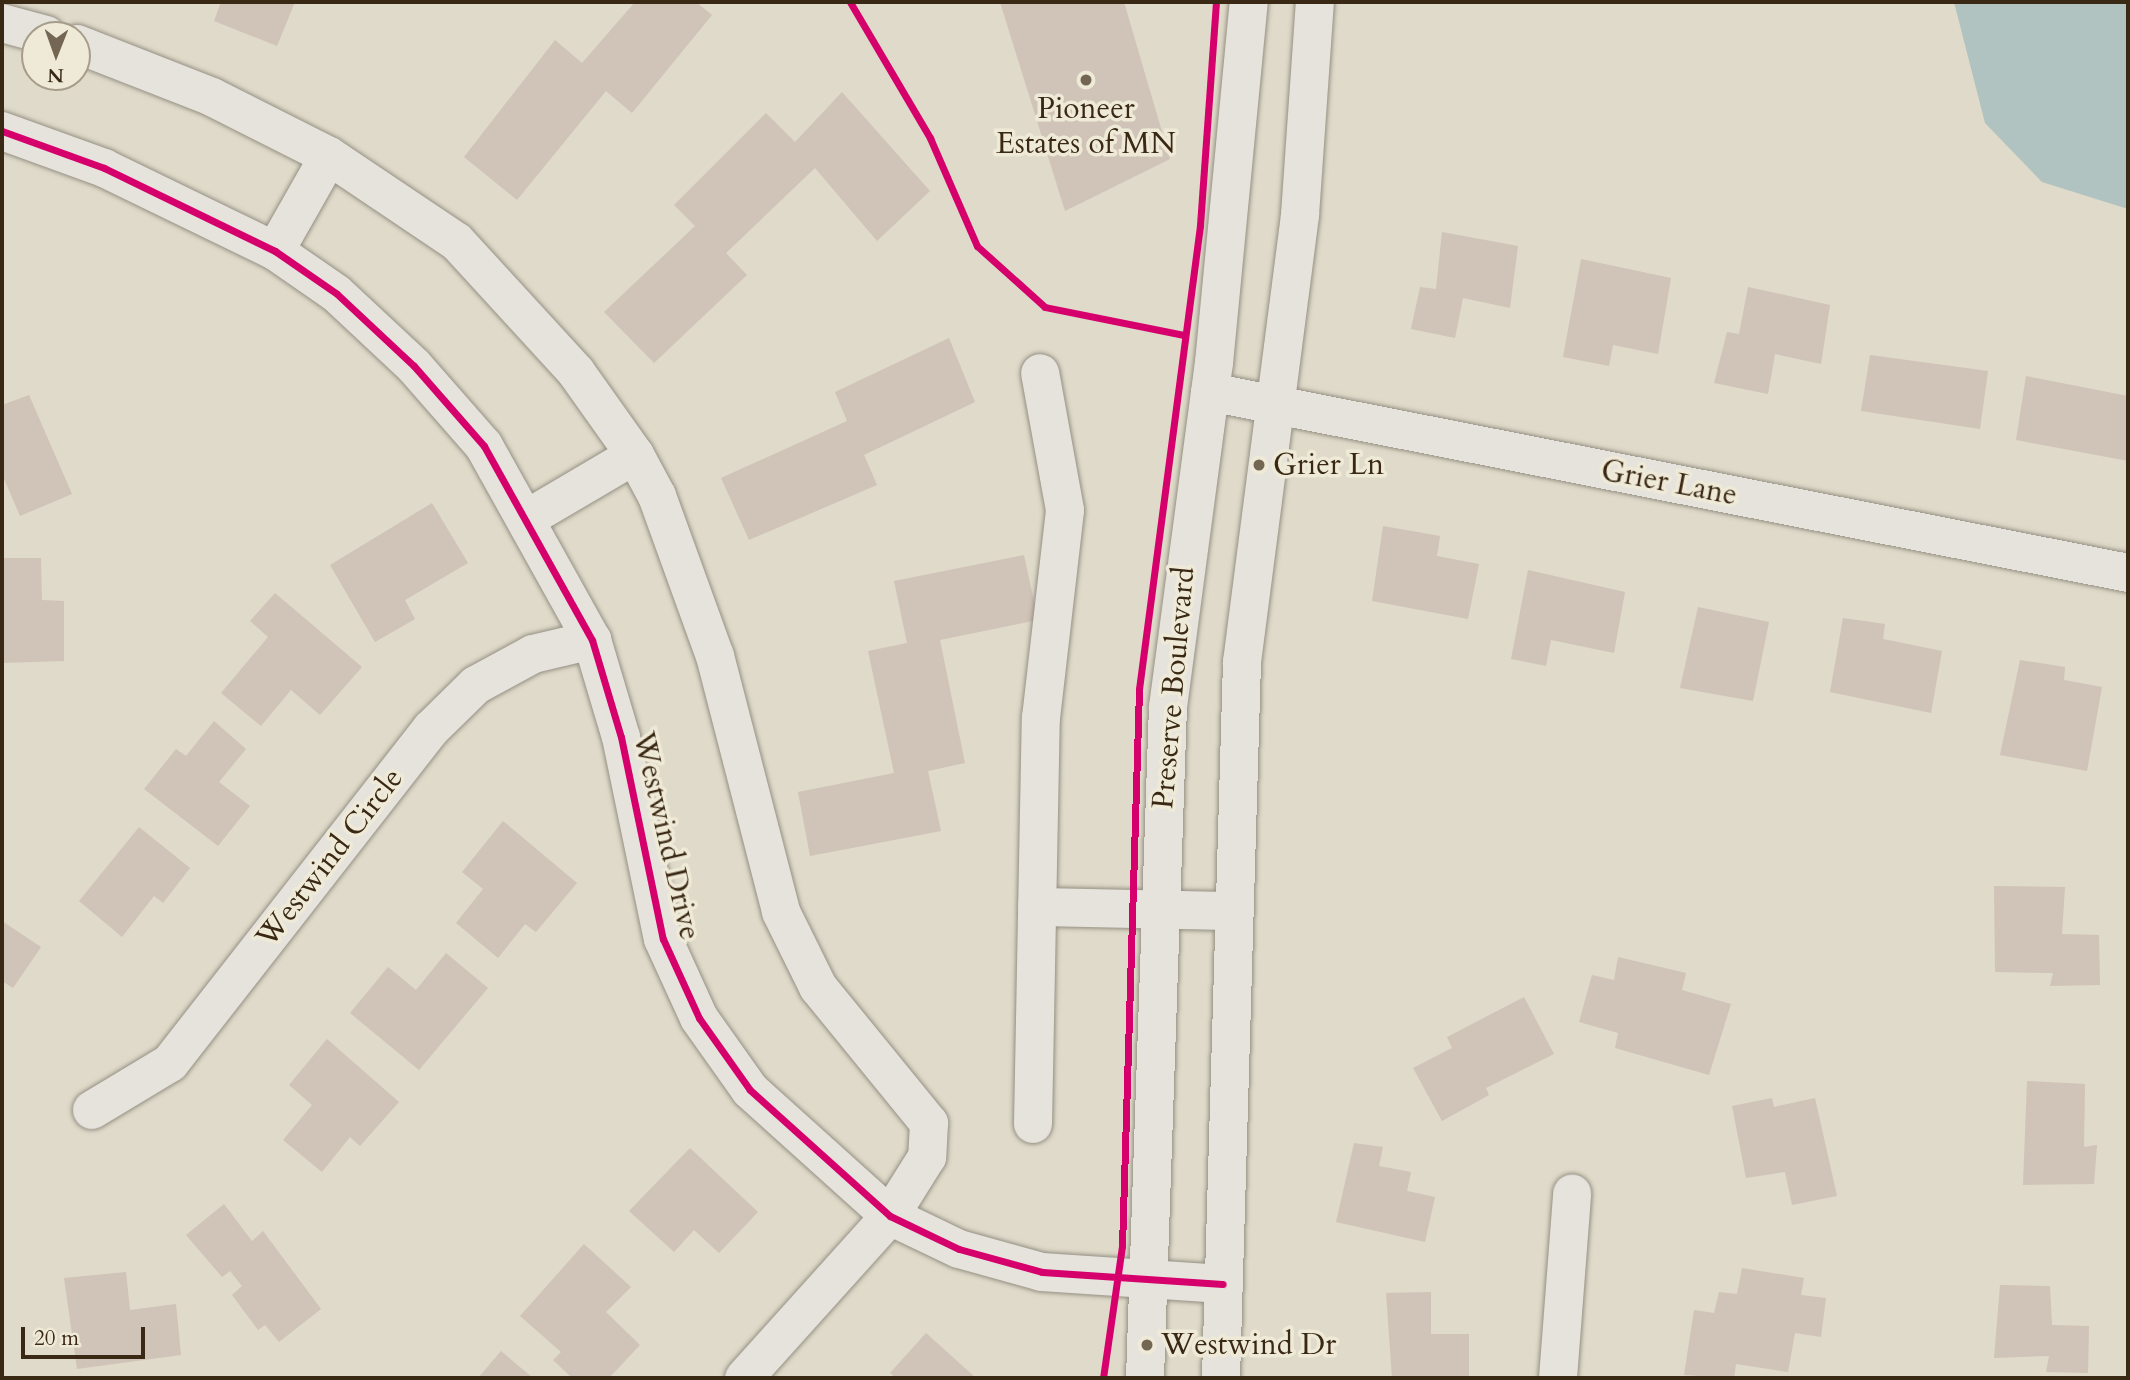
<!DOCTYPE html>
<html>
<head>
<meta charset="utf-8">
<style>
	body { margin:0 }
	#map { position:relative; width:2130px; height:1380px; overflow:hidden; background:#dfdac9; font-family:Cardo,serif }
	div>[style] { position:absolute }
	.water>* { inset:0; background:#b0c3c1 }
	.building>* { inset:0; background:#d0c3b7 }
	.roads { filter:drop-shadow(0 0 2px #959084) drop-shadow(0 0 2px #959084) }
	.minor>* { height:38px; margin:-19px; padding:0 19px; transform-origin:19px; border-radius:19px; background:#e6e3dc }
	.cycleway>* { height:7px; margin:-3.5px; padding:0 3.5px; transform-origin:3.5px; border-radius:3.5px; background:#d6006c }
	.dots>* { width:19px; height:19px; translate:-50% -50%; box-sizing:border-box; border:4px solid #efead7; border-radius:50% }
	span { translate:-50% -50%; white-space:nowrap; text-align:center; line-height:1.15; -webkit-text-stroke:7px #efead7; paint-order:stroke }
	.poi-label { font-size:30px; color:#392814 }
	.left { translate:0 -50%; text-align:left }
	.street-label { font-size:30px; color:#392814 }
	.frame { position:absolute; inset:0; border:4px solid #392814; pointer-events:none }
	.north { position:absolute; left:21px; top:21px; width:70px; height:70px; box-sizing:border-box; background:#efead7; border:2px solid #a69c89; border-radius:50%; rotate:181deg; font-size:19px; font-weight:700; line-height:28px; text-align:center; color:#392814 }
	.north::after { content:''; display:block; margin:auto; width:24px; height:32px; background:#736653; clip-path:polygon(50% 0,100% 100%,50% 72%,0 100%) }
	.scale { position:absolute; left:21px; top:1327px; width:124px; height:32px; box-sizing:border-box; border:4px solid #392814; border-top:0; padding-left:9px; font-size:21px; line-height:24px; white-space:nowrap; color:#392814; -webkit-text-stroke:5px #efead7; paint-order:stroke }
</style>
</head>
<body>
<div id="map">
	<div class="water">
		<i style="clip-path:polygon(1954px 2px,2128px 2px,2128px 209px,2042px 182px,1985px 123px)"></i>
	</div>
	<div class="building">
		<i style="clip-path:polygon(221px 2px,295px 2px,277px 46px,214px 21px)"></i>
		<i style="clip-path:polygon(635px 2px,696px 2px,712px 15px,632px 113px,606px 91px,517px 200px,464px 157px,555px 40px,582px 63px)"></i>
		<i style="clip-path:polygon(1000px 2px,1124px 2px,1170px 159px,1065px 211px)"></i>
		<i style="clip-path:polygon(842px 92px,930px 191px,877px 241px,815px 168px,726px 253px,747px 275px,654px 363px,604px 312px,695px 226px,674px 205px,766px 113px,795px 142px)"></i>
		<i style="clip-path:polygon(1442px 232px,1518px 246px,1510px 308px,1463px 298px,1455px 338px,1411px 329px,1420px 287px,1436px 289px)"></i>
		<i style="clip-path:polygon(1581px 259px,1671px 278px,1658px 354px,1613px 345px,1609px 366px,1563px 357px)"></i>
		<i style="clip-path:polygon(1748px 287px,1830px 305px,1821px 364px,1775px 354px,1768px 394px,1714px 383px,1727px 332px,1739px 334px)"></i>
		<i style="clip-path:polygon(949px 338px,975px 402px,864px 455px,877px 485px,749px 540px,721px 478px,847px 421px,835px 392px)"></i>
		<i style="clip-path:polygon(1870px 355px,1988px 371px,1980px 429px,1861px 411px)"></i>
		<i style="clip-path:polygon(2026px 376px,2128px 396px,2128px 461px,2016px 440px)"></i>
		<i style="clip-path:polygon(29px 395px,72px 494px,20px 516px,2px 474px,2px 405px)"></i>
		<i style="clip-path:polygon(432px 503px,468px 563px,405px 600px,415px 619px,375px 642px,330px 565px)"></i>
		<i style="clip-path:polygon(1383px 526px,1440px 536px,1437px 556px,1479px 564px,1468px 619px,1372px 601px)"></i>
		<i style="clip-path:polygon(1024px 555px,1038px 620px,940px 640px,965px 763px,928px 771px,941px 831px,810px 856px,798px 792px,894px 773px,868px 651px,907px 643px,894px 581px)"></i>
		<i style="clip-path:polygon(2px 558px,41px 558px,42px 600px,64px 601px,64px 661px,2px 663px)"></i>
		<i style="clip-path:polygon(1528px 570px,1625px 592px,1614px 653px,1551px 640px,1546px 666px,1511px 659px)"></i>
		<i style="clip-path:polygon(275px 593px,362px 667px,320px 715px,291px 690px,261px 726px,221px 693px,268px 637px,250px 621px)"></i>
		<i style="clip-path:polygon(1698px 607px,1769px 622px,1753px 701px,1680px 688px)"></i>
		<i style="clip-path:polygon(1843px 618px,1885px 624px,1883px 639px,1942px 651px,1931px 713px,1830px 692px)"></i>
		<i style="clip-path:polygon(2020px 660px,2065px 667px,2064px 680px,2102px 687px,2087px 771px,2000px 755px)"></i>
		<i style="clip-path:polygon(214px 721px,246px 749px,219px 782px,250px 806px,218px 846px,144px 789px,176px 749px,186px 756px)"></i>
		<i style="clip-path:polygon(503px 821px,577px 883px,536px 932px,525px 924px,498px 958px,456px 923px,483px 889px,462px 872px)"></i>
		<i style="clip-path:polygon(139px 827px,190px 868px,163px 903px,154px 896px,122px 937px,79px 901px)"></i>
		<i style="clip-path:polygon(1994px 886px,2065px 887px,2062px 934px,2099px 935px,2100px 985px,2050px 986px,2053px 973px,1995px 972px)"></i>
		<i style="clip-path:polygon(2px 921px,41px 947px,13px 988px,2px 981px)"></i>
		<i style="clip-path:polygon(446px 953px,488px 988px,419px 1070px,350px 1013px,388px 967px,416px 990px)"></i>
		<i style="clip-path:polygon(1618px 957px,1686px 973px,1682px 990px,1731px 1004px,1709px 1075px,1615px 1048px,1618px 1033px,1579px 1022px,1592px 975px,1614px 980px)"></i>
		<i style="clip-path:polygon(1524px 997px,1554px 1054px,1486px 1088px,1489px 1095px,1442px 1121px,1413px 1068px,1452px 1048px,1447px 1037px)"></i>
		<i style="clip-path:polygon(327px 1039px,399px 1102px,360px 1146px,350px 1137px,322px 1172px,283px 1140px,312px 1105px,289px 1085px)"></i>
		<i style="clip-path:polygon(2027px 1081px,2085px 1084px,2084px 1147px,2097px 1145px,2094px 1184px,2023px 1185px)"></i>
		<i style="clip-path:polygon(1772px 1098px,1774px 1107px,1815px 1098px,1837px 1196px,1792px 1205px,1785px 1172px,1746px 1178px,1732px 1106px)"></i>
		<i style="clip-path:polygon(1354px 1143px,1383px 1147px,1379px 1166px,1411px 1172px,1407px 1191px,1435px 1197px,1425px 1242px,1336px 1222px)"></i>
		<i style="clip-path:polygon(690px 1148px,758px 1212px,719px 1253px,694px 1230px,674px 1252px,629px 1211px)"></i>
		<i style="clip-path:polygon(224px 1204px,252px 1241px,263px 1231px,321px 1309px,279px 1342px,265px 1325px,258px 1330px,232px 1295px,242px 1286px,230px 1271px,222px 1277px,186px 1235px)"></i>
		<i style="clip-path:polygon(584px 1244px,631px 1287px,606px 1312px,640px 1345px,609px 1378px,572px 1378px,553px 1360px,561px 1352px,520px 1316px)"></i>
		<i style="clip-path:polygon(1742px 1268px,1804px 1278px,1801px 1295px,1826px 1298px,1821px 1337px,1795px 1333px,1788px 1372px,1736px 1364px,1734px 1378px,1684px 1375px,1694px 1310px,1714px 1313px,1719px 1292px,1737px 1294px)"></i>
		<i style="clip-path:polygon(126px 1272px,130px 1310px,176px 1304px,181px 1355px,77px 1369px,64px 1278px)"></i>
		<i style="clip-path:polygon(2000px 1285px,2050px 1286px,2052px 1325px,2089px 1326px,2088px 1373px,2046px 1372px,2049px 1356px,1994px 1358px)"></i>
		<i style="clip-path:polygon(1431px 1292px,1431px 1334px,1469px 1334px,1469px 1378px,1392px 1378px,1386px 1293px)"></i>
		<i style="clip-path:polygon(926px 1333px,976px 1378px,896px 1378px,890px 1373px)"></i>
		<i style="clip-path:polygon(501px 1351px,533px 1378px,478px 1378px)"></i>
	</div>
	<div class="roads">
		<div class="minor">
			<i style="left:2px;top:23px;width:46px;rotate:15.3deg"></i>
			<i style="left:77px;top:44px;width:145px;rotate:21.4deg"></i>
			<i style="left:212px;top:97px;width:131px;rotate:26.8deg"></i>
			<i style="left:2px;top:131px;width:109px;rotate:19.9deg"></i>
			<i style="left:104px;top:168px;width:190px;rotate:25.9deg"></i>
			<i style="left:275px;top:251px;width:75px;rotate:34.7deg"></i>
			<i style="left:337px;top:294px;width:105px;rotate:43.1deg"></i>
			<i style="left:414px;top:366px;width:106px;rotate:48.8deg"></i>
			<i style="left:484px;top:446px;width:222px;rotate:60.9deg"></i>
			<i style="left:592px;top:640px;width:101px;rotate:73.4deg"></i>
			<i style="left:621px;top:737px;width:206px;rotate:78.3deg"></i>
			<i style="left:663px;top:939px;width:87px;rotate:65.5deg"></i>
			<i style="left:699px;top:1018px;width:88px;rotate:54.7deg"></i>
			<i style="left:750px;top:1090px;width:188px;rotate:42deg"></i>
			<i style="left:890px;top:1216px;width:76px;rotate:25.6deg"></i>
			<i style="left:959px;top:1249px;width:86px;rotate:15.5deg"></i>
			<i style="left:1042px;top:1272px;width:181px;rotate:3.8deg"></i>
			<i style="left:275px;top:251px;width:109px;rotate:-60.4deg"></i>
			<i style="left:329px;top:156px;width:154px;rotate:33.9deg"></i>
			<i style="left:457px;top:242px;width:176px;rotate:47.5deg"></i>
			<i style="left:576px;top:372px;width:102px;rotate:54.6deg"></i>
			<i style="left:1210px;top:392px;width:936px;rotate:11.15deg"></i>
			<i style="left:528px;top:518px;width:124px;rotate:-30.5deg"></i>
			<i style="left:635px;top:455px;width:47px;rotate:61.8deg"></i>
			<i style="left:657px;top:496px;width:170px;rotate:70.1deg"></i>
			<i style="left:715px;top:656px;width:264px;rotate:75.5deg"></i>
			<i style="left:781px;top:912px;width:84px;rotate:63.7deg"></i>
			<i style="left:818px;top:987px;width:176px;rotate:50.8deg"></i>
			<i style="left:929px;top:1123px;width:34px;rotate:93deg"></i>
			<i style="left:927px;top:1157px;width:70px;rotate:122.1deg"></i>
			<i style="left:890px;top:1216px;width:218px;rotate:132deg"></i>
			<i style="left:1037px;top:907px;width:195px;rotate:1.2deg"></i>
			<i style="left:92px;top:1110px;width:91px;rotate:-31.1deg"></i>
			<i style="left:170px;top:1063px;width:424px;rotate:-52deg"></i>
			<i style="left:431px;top:729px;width:63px;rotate:-44.4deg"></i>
			<i style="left:476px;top:685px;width:65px;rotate:-28.5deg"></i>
			<i style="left:533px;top:654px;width:61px;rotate:-13.3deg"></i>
			<i style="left:1033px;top:1124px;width:406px;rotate:-88.9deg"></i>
			<i style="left:1041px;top:718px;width:209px;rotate:-83.4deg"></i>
			<i style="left:1065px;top:510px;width:139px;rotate:-100.3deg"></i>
			<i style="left:1145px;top:1378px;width:671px;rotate:-88.04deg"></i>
			<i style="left:1168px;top:707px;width:347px;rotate:-82.4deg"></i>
			<i style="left:1214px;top:363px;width:363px;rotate:-84.5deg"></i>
			<i style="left:1221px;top:1378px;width:716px;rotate:-88.32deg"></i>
			<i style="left:1242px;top:662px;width:451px;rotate:-82.6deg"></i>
			<i style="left:1300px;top:215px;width:214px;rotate:-86deg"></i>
			<i style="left:1558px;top:1378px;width:185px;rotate:-85.6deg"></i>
		</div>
	</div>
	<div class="cycleway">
		<i style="left:850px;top:2px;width:158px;rotate:59.5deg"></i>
		<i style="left:930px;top:138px;width:118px;rotate:66.5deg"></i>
		<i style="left:977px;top:246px;width:91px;rotate:41.9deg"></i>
		<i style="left:1045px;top:307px;width:142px;rotate:11.4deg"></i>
		<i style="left:2px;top:131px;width:109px;rotate:19.9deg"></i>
		<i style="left:104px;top:168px;width:190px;rotate:25.9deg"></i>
		<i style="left:275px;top:251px;width:75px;rotate:34.7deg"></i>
		<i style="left:337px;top:294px;width:105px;rotate:43.1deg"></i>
		<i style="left:414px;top:366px;width:106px;rotate:48.8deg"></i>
		<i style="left:484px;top:446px;width:222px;rotate:60.9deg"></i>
		<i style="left:592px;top:640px;width:101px;rotate:73.4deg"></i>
		<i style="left:621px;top:737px;width:206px;rotate:78.3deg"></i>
		<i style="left:663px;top:939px;width:87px;rotate:65.5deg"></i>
		<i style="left:699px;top:1018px;width:88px;rotate:54.7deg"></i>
		<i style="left:750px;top:1090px;width:188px;rotate:42deg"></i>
		<i style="left:890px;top:1216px;width:76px;rotate:25.6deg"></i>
		<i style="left:959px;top:1249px;width:86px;rotate:15.5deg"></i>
		<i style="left:1042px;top:1272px;width:181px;rotate:3.8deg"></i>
		<i style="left:1103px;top:1378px;width:133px;rotate:-81.8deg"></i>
		<i style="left:1122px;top:1246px;width:557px;rotate:-88.25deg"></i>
		<i style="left:1139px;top:689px;width:468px;rotate:-82.5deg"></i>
		<i style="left:1200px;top:225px;width:224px;rotate:-85.9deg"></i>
	</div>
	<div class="dots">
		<i style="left:1086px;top:80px;background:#736653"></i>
		<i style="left:1259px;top:465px;background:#736653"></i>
		<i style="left:1147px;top:1345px;background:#736653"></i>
	</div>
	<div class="poi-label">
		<span style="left:1086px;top:126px">Pioneer<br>Estates of MN</span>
		<span class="left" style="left:1273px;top:465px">Grier Ln</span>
		<span class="left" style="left:1161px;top:1345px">Westwind Dr</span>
	</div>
	<div class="street-label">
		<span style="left:1669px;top:483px;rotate:11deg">Grier Lane</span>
		<span style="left:1174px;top:688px;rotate:-85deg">Preserve Boulevard</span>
		<span style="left:666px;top:836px;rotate:77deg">Westwind Drive</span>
		<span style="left:330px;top:858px;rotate:-52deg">Westwind Circle</span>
	</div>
	<div class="frame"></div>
	<div class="north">N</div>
	<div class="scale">20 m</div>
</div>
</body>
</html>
